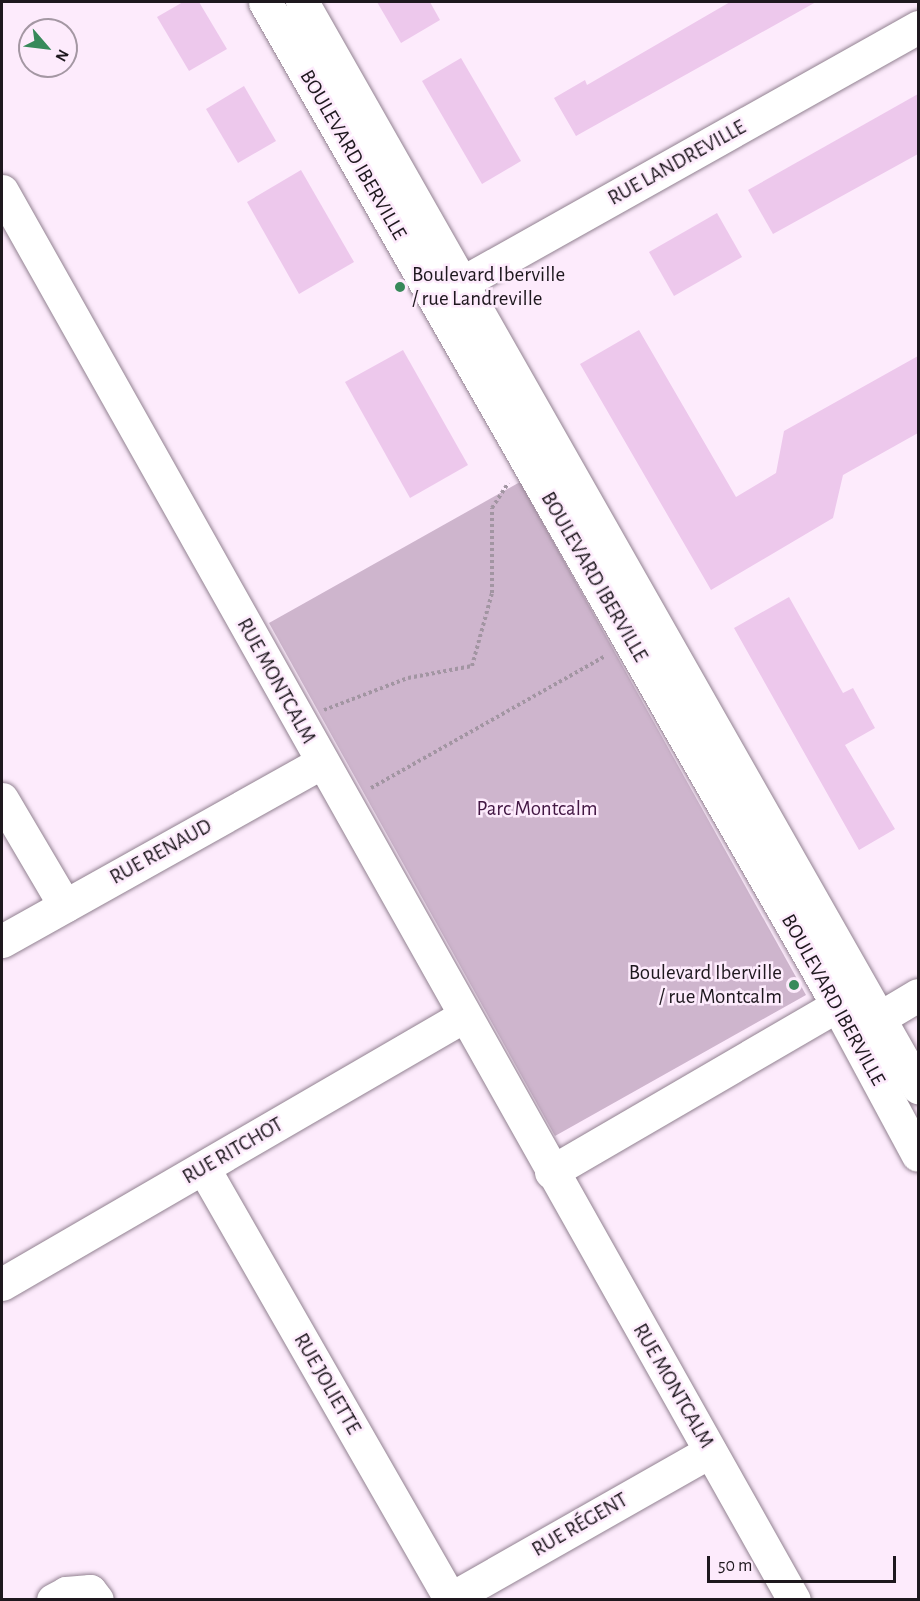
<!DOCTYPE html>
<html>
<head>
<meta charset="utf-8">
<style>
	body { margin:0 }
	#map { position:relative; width:920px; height:1601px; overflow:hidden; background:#fdebfc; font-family:"Alegreya Sans",sans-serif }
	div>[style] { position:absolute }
	.green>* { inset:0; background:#ceb5cd }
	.building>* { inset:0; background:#edc8ec }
	.path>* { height:4px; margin-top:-2px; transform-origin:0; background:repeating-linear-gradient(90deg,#a295a2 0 3px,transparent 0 6px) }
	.roads { filter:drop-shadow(0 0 2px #928291) drop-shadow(0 0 2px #928291) }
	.minor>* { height:33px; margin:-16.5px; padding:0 16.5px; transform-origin:16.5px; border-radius:16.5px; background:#fff }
	.dots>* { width:16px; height:16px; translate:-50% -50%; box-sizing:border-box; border:3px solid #fdebfc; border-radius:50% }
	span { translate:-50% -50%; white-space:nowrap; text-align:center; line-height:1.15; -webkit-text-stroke:5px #fdebfc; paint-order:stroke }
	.street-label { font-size:21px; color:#1e181e }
	.poi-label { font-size:21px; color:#1e181e }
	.left { translate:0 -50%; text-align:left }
	.right { translate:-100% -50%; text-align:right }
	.park-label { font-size:21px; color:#421743 }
	.frame { position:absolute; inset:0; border:3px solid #1e181e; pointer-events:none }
	.north { position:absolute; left:18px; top:18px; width:60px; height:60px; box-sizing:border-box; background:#fdebfc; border:2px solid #a497a3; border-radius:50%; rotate:118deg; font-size:16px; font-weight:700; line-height:24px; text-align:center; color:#1e181e }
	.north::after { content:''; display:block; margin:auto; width:21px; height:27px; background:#37895a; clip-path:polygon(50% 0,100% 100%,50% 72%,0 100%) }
	.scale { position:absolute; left:707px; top:1556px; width:189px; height:27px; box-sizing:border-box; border:3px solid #1e181e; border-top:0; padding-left:8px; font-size:18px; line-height:21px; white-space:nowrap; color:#1e181e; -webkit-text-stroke:4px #fdebfc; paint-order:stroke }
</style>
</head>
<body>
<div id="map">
	<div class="green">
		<i style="clip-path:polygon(520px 482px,806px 995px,555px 1136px,269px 623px)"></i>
	</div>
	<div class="building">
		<i style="clip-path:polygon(183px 2px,199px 2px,227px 49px,189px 71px,157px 17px)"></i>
		<i style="clip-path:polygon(377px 2px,430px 2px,440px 20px,401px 43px)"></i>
		<i style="clip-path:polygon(730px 2px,816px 2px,576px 136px,554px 98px,585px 80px,587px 85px)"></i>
		<i style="clip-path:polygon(461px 58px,521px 161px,482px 184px,422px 81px)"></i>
		<i style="clip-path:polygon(244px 86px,276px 141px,238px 163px,206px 109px)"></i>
		<i style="clip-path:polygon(918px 94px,918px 154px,773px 234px,748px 190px)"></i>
		<i style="clip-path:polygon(301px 170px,354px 262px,299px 294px,247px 202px)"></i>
		<i style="clip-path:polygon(717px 213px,742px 257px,674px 296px,649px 252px)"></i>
		<i style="clip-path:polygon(639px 330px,736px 497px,776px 473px,784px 431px,918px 356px,918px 433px,843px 475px,833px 518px,711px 590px,580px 364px)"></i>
		<i style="clip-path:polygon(403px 350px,468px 465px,410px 498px,345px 382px)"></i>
		<i style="clip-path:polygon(789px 597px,843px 693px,853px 688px,875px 728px,845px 745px,895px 829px,859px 850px,734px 628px)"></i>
	</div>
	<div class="path">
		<i style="left:324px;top:710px;width:90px;rotate:-20.9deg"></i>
		<i style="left:408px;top:678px;width:65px;rotate:-10.6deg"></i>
		<i style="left:472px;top:666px;width:76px;rotate:-74.7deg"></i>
		<i style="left:492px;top:593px;width:85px;rotate:-90deg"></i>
		<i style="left:492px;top:508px;width:30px;rotate:-57deg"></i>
		<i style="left:371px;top:788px;width:269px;rotate:-29.4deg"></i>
	</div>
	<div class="roads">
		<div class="minor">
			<i style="left:265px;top:2px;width:1138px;rotate:60.28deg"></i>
			<i style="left:829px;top:990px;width:187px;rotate:61.7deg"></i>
			<i style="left:302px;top:2px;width:1248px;rotate:60.41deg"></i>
			<i style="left:2px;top:191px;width:1616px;rotate:60.66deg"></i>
			<i style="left:444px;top:293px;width:544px;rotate:-29.3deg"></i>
			<i style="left:2px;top:799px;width:124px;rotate:59.5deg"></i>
			<i style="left:2px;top:941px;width:365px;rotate:-29.2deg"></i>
			<i style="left:881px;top:1017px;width:43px;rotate:-30.7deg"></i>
			<i style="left:204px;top:1169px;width:497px;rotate:60.2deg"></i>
			<i style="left:551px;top:1172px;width:330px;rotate:-30.2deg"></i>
			<i style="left:836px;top:1006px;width:23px;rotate:13deg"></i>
			<i style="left:2px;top:1284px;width:534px;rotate:-30.12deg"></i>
			<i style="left:450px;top:1599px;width:299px;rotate:-29.6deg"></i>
			<i style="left:53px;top:1600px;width:15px;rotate:-28deg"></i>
			<i style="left:66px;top:1593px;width:24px;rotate:-5deg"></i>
			<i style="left:90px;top:1591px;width:11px;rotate:52deg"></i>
		</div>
	</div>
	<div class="dots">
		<i style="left:400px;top:287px;background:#37895a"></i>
		<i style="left:794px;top:985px;background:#37895a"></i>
	</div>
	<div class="street-label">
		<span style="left:353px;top:155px;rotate:60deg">BOULEVARD IBERVILLE</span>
		<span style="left:677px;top:163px;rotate:-29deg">RUE LANDREVILLE</span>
		<span style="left:594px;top:577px;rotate:60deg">BOULEVARD IBERVILLE</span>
		<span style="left:276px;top:681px;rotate:61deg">RUE MONTCALM</span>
		<span style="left:161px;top:852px;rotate:-29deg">RUE RENAUD</span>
		<span style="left:833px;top:1000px;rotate:61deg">BOULEVARD IBERVILLE</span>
		<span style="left:233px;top:1151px;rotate:-30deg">RUE RITCHOT</span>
		<span style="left:327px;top:1384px;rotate:60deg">RUE JOLIETTE</span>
		<span style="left:673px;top:1386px;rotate:60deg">RUE MONTCALM</span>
		<span style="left:580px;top:1525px;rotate:-30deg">RUE RÉGENT</span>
	</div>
	<div class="poi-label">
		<span class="left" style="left:412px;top:287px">Boulevard Iberville<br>/ rue Landreville</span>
		<span class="right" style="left:782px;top:985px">Boulevard Iberville<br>/ rue Montcalm</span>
	</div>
	<div class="park-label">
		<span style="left:537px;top:809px">Parc Montcalm</span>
	</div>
	<div class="frame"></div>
	<div class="north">N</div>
	<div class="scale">50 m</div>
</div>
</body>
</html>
